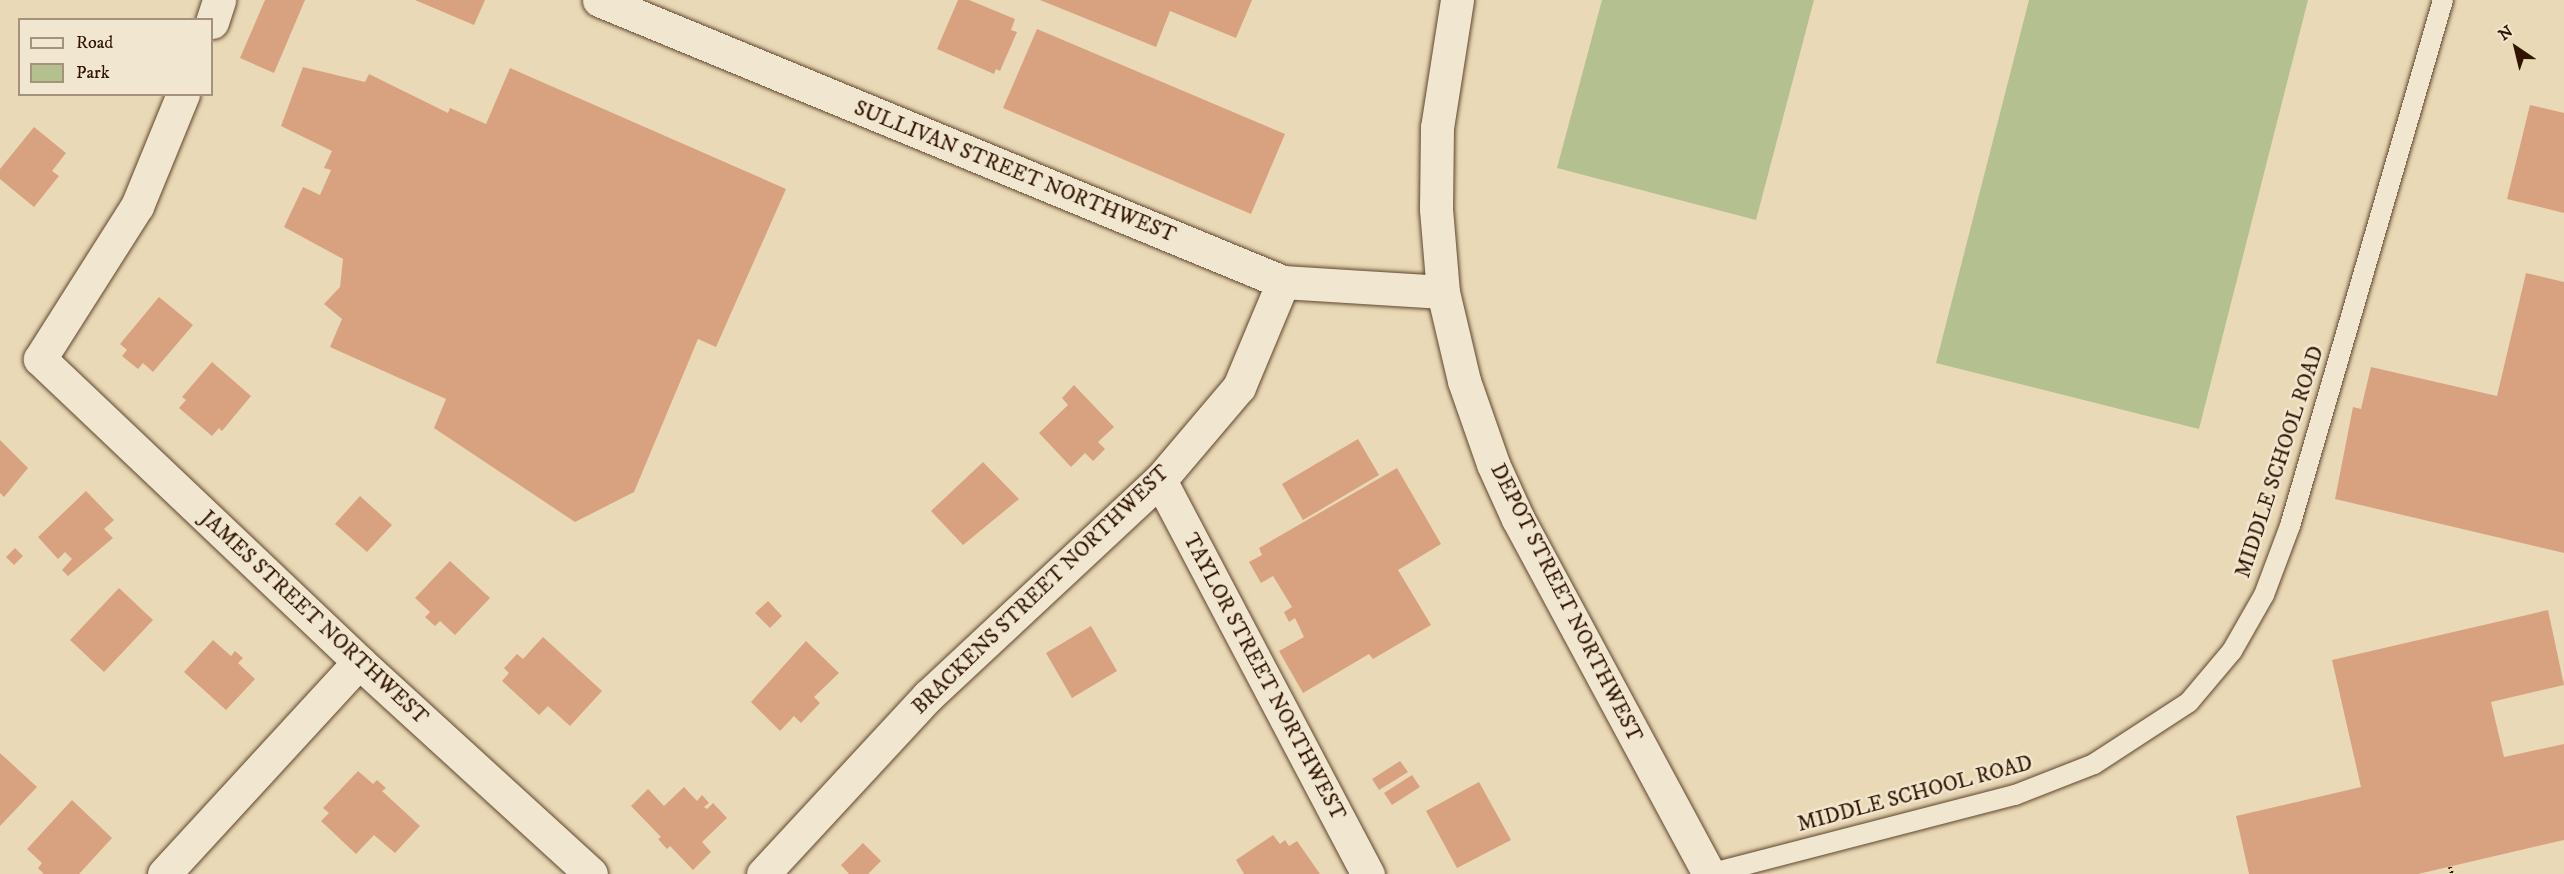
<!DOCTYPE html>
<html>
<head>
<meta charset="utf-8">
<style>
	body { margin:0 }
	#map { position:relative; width:2564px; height:874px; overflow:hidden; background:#ead9b6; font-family:"IM FELL DW Pica",serif }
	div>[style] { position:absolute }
	.green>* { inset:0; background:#b4c090 }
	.building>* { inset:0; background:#d8a281 }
	.path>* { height:4px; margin-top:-2px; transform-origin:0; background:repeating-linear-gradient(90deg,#311501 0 1.5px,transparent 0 4.5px) }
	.roads { filter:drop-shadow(0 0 2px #5f462e) drop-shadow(0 0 2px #5f462e) }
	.service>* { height:20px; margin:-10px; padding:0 10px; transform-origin:10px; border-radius:10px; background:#f1e6d0 }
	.minor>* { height:33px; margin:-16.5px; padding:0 16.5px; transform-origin:16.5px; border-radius:16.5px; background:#f1e6d0 }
	.secondary>* { height:33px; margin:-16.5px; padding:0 16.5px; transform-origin:16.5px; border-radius:16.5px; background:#f1e6d0 }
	span { translate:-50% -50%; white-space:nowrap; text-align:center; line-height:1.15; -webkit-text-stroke:5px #f1e6d0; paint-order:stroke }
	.street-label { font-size:21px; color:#311501 }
	.legend { position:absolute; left:18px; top:18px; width:195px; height:78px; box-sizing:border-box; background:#f1e6d0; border:2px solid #a4927d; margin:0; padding:8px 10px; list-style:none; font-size:18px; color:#311501 }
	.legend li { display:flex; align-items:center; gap:12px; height:30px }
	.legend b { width:30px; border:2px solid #a4927d }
	.north { position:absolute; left:2486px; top:18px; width:60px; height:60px; -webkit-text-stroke:4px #f1e6d0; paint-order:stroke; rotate:325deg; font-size:16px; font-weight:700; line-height:24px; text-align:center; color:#311501 }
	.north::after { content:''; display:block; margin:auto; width:21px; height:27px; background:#311501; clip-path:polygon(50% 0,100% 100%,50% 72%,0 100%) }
</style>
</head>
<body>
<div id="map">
	<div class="green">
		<i style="clip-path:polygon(1602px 0,1814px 0,1756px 220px,1557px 168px)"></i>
		<i style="clip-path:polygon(2029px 0,2308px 0,2199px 429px,1936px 363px)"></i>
	</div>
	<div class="building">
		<i style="clip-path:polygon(265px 0,305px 0,274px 73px,240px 58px)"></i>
		<i style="clip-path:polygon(415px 0,485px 0,474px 25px)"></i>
		<i style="clip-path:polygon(958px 0,969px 0,1015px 19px,1011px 30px,1017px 32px,1000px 71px,996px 69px,994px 74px,937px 49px)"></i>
		<i style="clip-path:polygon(1040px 0,1252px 0,1236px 38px,1170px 11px,1156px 47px)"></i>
		<i style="clip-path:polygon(1037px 29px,1285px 134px,1251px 214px,1003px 108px)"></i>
		<i style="clip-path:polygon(303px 67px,365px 82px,369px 74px,448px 113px,450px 108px,486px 124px,510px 68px,786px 189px,716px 347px,698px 339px,634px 492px,575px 522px,434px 428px,446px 399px,330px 347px,342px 319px,324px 304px,340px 287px,343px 259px,284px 227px,303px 187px,320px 195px,331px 170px,324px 168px,332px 151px,281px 126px)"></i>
		<i style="clip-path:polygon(2530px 105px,2564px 113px,2564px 213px,2507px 199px)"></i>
		<i style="clip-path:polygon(34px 127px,66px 153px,52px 171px,59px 176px,34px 207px,0 179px,0 169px)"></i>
		<i style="clip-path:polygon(2526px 273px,2564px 282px,2564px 553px,2335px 499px,2353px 407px,2361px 409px,2371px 367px,2497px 396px)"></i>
		<i style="clip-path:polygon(159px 297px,193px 325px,153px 372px,143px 363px,138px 369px,122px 356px,127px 350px,120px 344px)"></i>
		<i style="clip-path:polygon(212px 362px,251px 396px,222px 431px,219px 428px,212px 436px,179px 408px,186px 400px,182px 397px)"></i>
		<i style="clip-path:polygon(1074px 385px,1114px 427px,1098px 442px,1105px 449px,1093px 461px,1085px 453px,1071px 467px,1039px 433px,1068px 405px,1062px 398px)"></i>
		<i style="clip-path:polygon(1358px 439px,1379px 475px,1303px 520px,1282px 484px)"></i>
		<i style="clip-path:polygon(0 440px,28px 468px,4px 497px,0 493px)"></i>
		<i style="clip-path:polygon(983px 462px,1019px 499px,963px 545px,931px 511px)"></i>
		<i style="clip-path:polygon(1397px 468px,1441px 544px,1398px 570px,1431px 625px,1373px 659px,1369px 654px,1303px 693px,1279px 651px,1304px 637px,1295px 618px,1289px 622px,1284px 612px,1292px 607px,1273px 576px,1261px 583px,1249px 562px,1262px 555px,1259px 548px)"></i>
		<i style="clip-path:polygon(86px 491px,114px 520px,104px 529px,113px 538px,68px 576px,62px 570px,72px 559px,65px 552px,58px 559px,38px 537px)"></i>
		<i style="clip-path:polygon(360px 496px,392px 525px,367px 552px,335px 524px)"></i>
		<i style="clip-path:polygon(15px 548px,23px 556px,14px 565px,6px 557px)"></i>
		<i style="clip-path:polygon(450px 561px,490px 598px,455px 635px,440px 621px,435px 626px,425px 617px,430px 612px,415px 598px)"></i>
		<i style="clip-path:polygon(119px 588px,153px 620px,104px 672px,70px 640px)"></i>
		<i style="clip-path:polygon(768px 601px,782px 616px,770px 628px,755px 613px)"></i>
		<i style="clip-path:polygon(2548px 610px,2564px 685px,2491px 702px,2504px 757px,2564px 744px,2564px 840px,2418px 874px,2249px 874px,2236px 816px,2361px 787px,2332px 660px)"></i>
		<i style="clip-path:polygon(1091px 626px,1117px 671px,1072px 698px,1046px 653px)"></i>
		<i style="clip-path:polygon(543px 637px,602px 691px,570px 726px,548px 706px,539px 715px,502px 681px,509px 673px,504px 668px,517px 654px,523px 659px)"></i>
		<i style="clip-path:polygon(213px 640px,231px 656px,235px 651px,243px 658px,238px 663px,255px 679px,226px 710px,184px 672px)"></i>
		<i style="clip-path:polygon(806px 641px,839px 673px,814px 697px,820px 703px,801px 723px,794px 716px,780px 731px,751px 702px)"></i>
		<i style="clip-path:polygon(0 753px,37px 787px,0 826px)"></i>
		<i style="clip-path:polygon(1400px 761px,1408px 772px,1379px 790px,1372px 779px)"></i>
		<i style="clip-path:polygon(358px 771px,373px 784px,377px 780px,386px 788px,382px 791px,420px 826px,395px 853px,374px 835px,356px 854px,321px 821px,329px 813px,323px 808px)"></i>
		<i style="clip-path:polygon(1412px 775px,1420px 787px,1392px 805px,1384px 793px)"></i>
		<i style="clip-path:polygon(1479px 782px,1511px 840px,1457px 868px,1426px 811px)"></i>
		<i style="clip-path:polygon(684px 787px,697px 801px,702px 795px,709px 803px,704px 807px,707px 809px,713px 803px,727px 818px,702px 842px,711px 852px,693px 870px,670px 846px,667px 849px,658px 839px,661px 837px,631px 806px,648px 789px,664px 806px)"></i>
		<i style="clip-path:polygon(72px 800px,112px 838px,79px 874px,44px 874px,38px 868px,42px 863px,27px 849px)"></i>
		<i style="clip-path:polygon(1273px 835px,1280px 844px,1285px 840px,1289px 846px,1297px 841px,1320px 874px,1244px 874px,1236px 860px)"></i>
		<i style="clip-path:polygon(863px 843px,881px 861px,868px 874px,849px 874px,841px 865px)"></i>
	</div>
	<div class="path">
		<i style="left:2450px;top:867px;width:7px;rotate:74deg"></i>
	</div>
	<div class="roads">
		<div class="service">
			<i style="left:1709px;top:874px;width:316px;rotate:-14.5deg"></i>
			<i style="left:2015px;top:795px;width:85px;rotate:-21.4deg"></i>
			<i style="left:2094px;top:764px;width:113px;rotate:-33.1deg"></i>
			<i style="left:2189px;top:702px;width:67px;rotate:-49.9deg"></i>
			<i style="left:2232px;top:651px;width:64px;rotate:-60.3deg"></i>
			<i style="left:2264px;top:595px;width:74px;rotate:-69.4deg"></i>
			<i style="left:2290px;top:526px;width:548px;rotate:-73.78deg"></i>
		</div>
		<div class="minor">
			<i style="left:599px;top:0;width:740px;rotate:22.41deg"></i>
			<i style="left:1283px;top:282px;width:160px;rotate:3.6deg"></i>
			<i style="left:212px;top:22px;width:23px;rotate:-72deg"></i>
			<i style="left:183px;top:94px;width:121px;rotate:112.3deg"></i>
			<i style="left:137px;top:206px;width:181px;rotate:122.4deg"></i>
			<i style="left:40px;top:359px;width:440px;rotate:43.5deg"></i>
			<i style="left:359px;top:662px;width:314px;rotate:42.4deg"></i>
			<i style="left:1160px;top:480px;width:446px;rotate:62.2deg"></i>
			<i style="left:164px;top:874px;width:288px;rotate:-47.4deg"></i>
			<i style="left:763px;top:874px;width:243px;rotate:-47.2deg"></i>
			<i style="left:928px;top:696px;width:317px;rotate:-43deg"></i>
			<i style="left:1160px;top:480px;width:122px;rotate:-49.7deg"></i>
			<i style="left:1239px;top:387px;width:114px;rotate:-67.3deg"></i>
		</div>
		<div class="secondary">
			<i style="left:1457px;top:0;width:129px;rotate:98.9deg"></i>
			<i style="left:1437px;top:127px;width:82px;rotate:90.7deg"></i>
			<i style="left:1436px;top:209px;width:83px;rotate:85.2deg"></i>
			<i style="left:1443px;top:292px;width:91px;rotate:76.7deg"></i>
			<i style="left:1464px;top:381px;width:88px;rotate:70.7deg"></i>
			<i style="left:1493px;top:464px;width:60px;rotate:65.6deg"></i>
			<i style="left:1518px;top:519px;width:403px;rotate:61.7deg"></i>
		</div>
	</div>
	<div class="street-label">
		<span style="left:1015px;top:172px;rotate:22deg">SULLIVAN STREET NORTHWEST</span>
		<span style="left:2280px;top:462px;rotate:-72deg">MIDDLE SCHOOL ROAD</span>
		<span style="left:1041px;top:590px;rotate:-44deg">BRACKENS STREET NORTHWEST</span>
		<span style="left:1566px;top:603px;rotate:63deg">DEPOT STREET NORTHWEST</span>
		<span style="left:314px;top:618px;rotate:43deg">JAMES STREET NORTHWEST</span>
		<span style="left:1264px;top:677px;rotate:62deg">TAYLOR STREET NORTHWEST</span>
		<span style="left:1915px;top:794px;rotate:-15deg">MIDDLE SCHOOL ROAD</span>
	</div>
	<ul class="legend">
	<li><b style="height:8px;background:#f1e6d0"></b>Road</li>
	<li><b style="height:16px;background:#b4c090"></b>Park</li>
	</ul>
	<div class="north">N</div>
</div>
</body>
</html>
